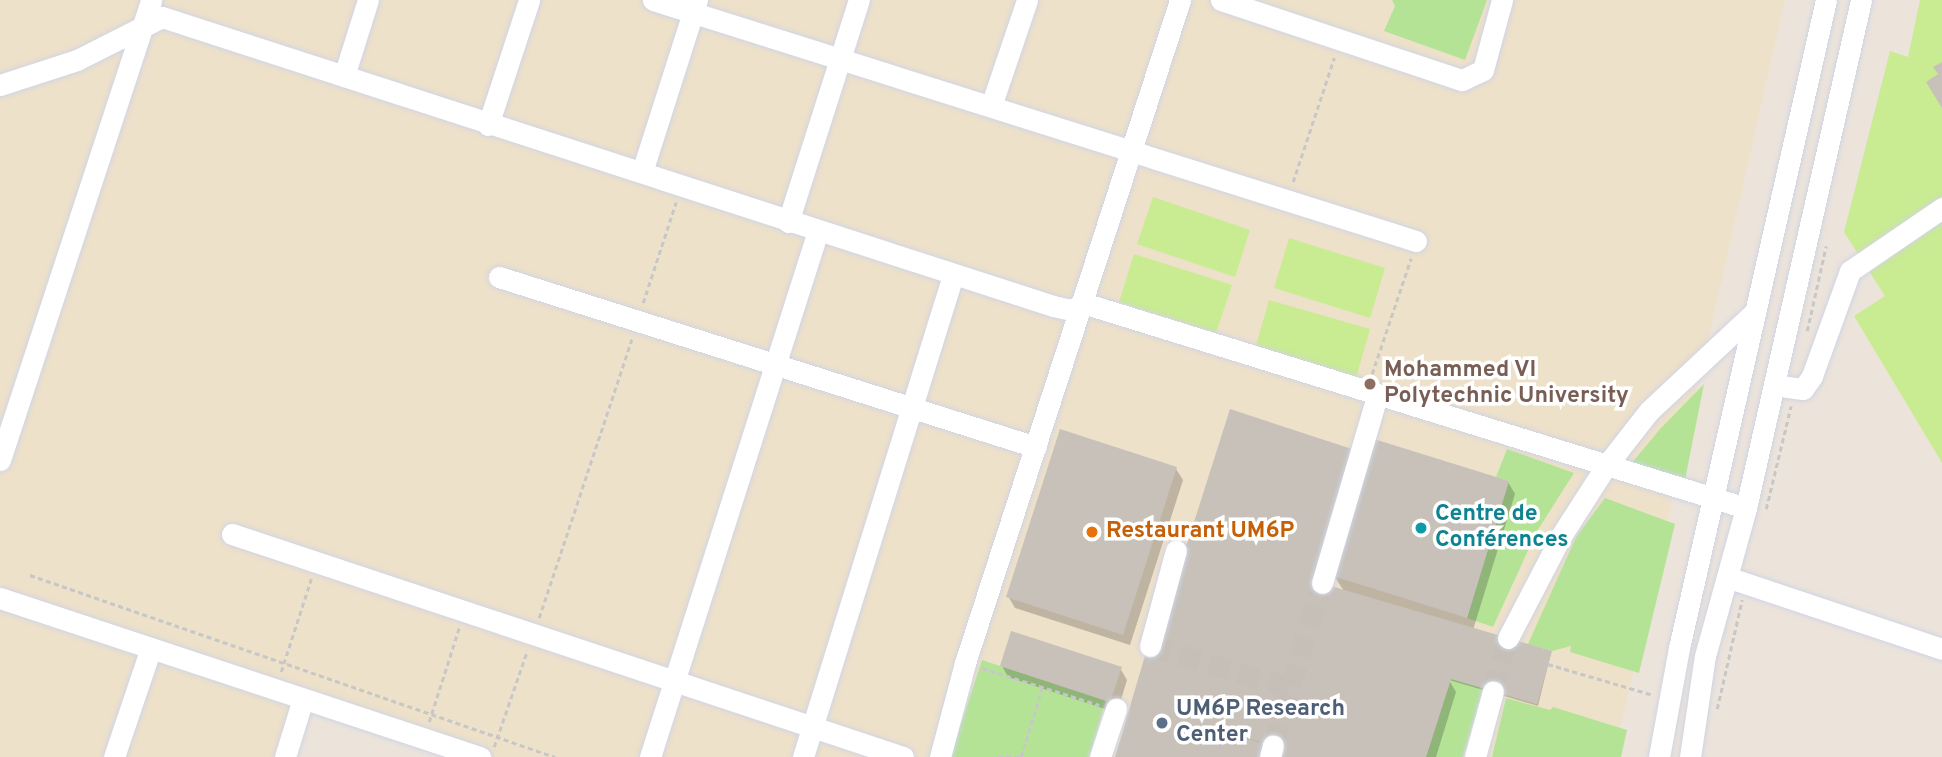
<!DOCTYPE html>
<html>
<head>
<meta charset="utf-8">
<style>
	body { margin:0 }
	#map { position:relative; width:1942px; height:757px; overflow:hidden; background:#ece4db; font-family:Overpass,sans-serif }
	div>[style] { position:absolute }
	.education>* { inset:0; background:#eee1ca }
	.green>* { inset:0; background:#b4e396 }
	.pitch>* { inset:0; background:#c9eb92 }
	.shadow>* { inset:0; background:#0003 }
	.building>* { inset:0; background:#c7c1ba }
	.minor-tunnel>* { height:21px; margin-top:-10.5px; transform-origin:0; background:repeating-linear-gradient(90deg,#c5bfb7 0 21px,transparent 0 31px) }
	.path>* { height:2.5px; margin-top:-1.25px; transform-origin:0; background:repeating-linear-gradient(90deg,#c7c7c7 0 5px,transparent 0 8.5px) }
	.roads { filter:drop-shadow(0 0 2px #d0d4e3) drop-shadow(0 0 2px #d0d4e3) }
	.minor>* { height:21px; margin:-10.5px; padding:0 10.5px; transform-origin:10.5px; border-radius:10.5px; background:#fff }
	.dots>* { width:19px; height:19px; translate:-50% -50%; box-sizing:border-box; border:4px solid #fff; border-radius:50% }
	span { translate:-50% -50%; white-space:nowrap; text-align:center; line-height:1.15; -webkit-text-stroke:7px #fff; paint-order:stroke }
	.education-label { font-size:23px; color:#785e54; font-weight:700 }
	.left { translate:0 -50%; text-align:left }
	.culture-label { font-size:23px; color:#0d838f; font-weight:700 }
	.food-label { font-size:23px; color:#c56008; font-weight:700 }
	.service-label { font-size:23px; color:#4e5e75; font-weight:700 }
</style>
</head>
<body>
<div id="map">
	<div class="education">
		<i style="clip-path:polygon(0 0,1785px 0,1614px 757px,467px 757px,307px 706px,289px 757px,0 757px)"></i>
	</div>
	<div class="green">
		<i style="clip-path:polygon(1392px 0,1487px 0,1465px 60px,1384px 31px,1395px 6px)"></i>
		<i style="clip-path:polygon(1704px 384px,1682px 495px,1621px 476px,1660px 429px)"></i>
		<i style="clip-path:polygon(1507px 449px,1574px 473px,1537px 531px,1493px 627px,1467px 618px,1509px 481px,1496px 477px)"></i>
		<i style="clip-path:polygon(1605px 498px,1675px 524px,1639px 673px,1570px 652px,1571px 646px,1552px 651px,1528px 644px,1576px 537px)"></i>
		<i style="clip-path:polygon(982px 660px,1106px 701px,1089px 757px,950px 757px)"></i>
		<i style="clip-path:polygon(1451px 679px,1483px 688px,1463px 757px,1426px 757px)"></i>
		<i style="clip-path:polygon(1506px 698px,1550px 710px,1553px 707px,1627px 730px,1621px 757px,1492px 757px)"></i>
	</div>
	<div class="pitch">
		<i style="clip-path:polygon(1920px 0,1942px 0,1942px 463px,1854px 316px,1885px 296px,1844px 232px,1890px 51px,1908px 57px)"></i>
		<i style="clip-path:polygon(1153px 197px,1250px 230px,1235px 277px,1137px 244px)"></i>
		<i style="clip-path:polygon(1289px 238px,1385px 268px,1370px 318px,1274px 288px)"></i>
		<i style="clip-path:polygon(1134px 254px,1232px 285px,1216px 333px,1119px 302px)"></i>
		<i style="clip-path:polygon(1269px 300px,1370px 329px,1354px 385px,1253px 356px)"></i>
	</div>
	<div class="shadow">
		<i style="clip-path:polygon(1176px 469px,1183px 480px,1130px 645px,1015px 608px,1008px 596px)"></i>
		<i style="clip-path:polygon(1508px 482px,1515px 494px,1473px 630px,1551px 653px,1538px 706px,1449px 680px,1456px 692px,1436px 757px,1284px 757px,1286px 750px,1261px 742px,1269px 757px,1116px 757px,1323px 585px,1344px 591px,1334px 576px)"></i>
		<i style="clip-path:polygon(1002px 666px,1120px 668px,1127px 680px,1117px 713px,1008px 677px)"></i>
	</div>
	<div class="building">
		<i style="clip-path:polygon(1942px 62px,1942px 108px,1926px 82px,1938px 74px,1933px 67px)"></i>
		<i style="clip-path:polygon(1230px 409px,1358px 451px,1314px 581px,1552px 651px,1537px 704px,1451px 679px,1426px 757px,1282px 757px,1285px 749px,1234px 734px,1264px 744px,1260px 757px,1115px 757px,1179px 541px,1187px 544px)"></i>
		<i style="clip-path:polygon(1060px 429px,1177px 467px,1123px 635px,1006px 597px)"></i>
		<i style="clip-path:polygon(1374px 439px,1509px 481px,1467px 618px,1333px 576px)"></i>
		<i style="clip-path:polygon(1011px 631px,1122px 667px,1110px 702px,1000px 666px)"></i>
	</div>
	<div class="minor-tunnel">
		<i style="left:1150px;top:646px;width:148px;rotate:16.5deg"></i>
		<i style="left:1493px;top:691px;width:55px;rotate:-74.2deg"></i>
		<i style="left:1273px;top:745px;width:169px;rotate:-73.2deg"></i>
	</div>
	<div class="path">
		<i style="left:1293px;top:182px;width:131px;rotate:-71.7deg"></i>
		<i style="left:643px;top:303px;width:106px;rotate:-71.9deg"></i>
		<i style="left:1807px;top:331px;width:87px;rotate:-77.4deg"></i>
		<i style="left:1372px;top:374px;width:122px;rotate:-71.4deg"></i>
		<i style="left:1766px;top:509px;width:106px;rotate:-76.4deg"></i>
		<i style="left:30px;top:575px;width:556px;rotate:19.12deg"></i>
		<i style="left:539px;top:618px;width:294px;rotate:-71.6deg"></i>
		<i style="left:1548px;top:664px;width:109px;rotate:16.4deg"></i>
		<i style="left:982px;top:668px;width:123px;rotate:17.5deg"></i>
		<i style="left:281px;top:672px;width:98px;rotate:-72.1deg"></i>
		<i style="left:1717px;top:709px;width:112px;rotate:-77.1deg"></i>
		<i style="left:429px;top:722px;width:99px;rotate:-72.3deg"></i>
		<i style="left:494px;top:747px;width:102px;rotate:-71deg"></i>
		<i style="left:998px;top:757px;width:23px"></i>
		<i style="left:1021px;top:757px;width:72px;rotate:-73.1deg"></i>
	</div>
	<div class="roads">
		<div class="minor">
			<i style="left:653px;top:0;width:800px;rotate:17.53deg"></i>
			<i style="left:1221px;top:0;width:254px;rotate:18.4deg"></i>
			<i style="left:1462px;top:80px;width:23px;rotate:-25deg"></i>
			<i style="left:1483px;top:70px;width:73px;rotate:-74.8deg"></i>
			<i style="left:344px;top:76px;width:80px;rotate:-72.5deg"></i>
			<i style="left:0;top:85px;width:81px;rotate:-18deg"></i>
			<i style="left:77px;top:60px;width:95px;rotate:-26.8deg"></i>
			<i style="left:162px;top:17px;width:937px;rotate:17.97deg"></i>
			<i style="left:1053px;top:306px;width:19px;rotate:12deg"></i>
			<i style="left:1072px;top:310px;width:13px;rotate:-32deg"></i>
			<i style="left:1083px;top:303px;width:694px;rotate:17.18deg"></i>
			<i style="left:991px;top:106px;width:112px;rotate:-71.2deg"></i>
			<i style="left:488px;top:125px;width:132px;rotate:-71.8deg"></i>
			<i style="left:642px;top:172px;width:181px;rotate:-72.3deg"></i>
			<i style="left:788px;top:222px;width:233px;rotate:-72.3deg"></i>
			<i style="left:499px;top:277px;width:563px;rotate:17.57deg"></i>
			<i style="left:1774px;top:385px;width:29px;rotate:8deg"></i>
			<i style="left:1803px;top:389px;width:16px;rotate:-55deg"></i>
			<i style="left:1812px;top:376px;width:112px;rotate:-70.1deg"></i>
			<i style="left:1850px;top:271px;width:112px;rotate:-34.4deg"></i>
			<i style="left:0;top:460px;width:484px;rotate:-71.8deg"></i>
			<i style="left:232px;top:534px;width:707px;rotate:18.38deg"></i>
			<i style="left:1727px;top:577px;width:227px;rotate:18.5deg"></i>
			<i style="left:1322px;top:583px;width:195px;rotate:-73.6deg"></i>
			<i style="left:0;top:598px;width:506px;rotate:18.33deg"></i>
			<i style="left:1508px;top:638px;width:115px;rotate:-62.5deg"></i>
			<i style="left:1561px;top:536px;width:83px;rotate:-57.3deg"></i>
			<i style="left:1606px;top:466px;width:70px;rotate:-52deg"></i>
			<i style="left:1649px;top:411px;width:146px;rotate:-43.1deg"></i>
			<i style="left:1150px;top:646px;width:99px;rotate:-74.8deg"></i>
			<i style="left:114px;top:757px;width:115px;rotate:-71.3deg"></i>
			<i style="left:285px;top:757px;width:61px;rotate:-72.8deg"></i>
			<i style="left:650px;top:757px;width:552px;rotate:-72.29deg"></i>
			<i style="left:803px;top:757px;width:505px;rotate:-72.71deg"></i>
			<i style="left:940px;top:757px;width:97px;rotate:-75.1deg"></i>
			<i style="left:965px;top:663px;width:697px;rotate:-72.03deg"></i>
			<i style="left:1100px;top:757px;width:51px;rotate:-71.6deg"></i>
			<i style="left:1270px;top:757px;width:12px;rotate:-76deg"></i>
			<i style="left:1475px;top:757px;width:68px;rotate:-74.7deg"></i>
			<i style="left:1659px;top:757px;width:111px;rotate:-79.6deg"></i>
			<i style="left:1679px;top:648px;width:664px;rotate:-77.22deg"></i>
			<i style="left:1690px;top:757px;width:102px;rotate:-81.6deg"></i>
			<i style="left:1705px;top:656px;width:154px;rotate:-74.5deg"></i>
			<i style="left:1746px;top:508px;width:521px;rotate:-77.24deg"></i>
		</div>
	</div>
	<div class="dots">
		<i style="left:1370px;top:384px;background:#8d6e63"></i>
		<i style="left:1421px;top:528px;background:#0f9aa8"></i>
		<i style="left:1092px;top:532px;background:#e8710a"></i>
		<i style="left:1162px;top:723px;background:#5c6f8a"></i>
	</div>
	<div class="education-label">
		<span class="left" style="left:1384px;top:384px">Mohammed VI<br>Polytechnic University</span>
	</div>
	<div class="culture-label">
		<span class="left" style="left:1435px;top:528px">Centre de<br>Conférences</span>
	</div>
	<div class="food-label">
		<span class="left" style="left:1106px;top:532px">Restaurant UM6P</span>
	</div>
	<div class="service-label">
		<span class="left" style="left:1176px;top:723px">UM6P Research<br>Center</span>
	</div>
</div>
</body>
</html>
